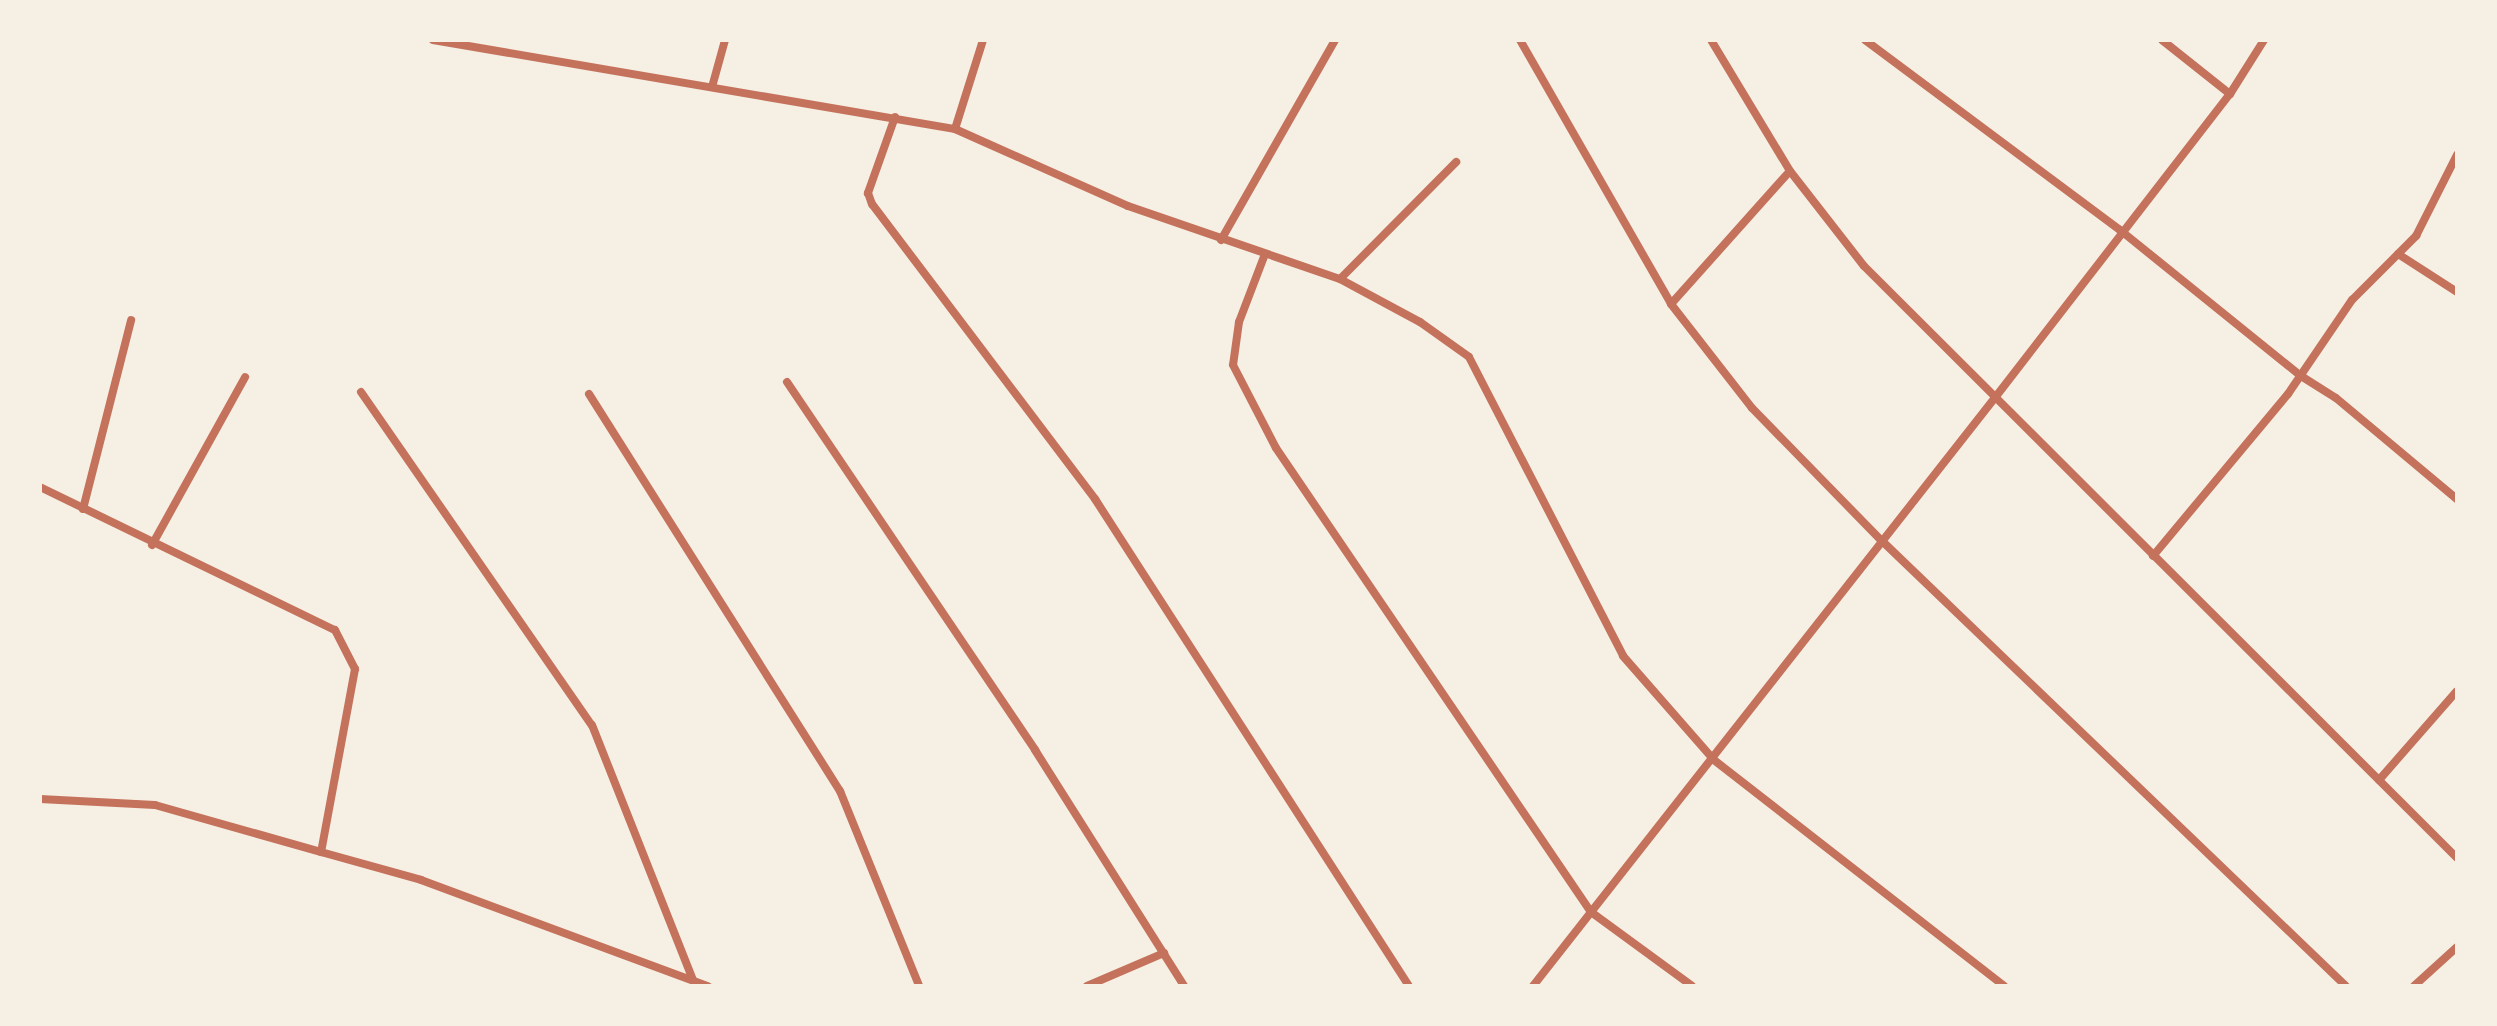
<!DOCTYPE html>
<html>
<head>
<meta charset="utf-8">
<style>
	body { margin:0 }
	#map { position:relative; width:2497px; height:1026px; overflow:hidden; background:#f6efe4; font-family:"PT Sans Narrow",sans-serif }
	div>[style] { position:absolute }
	.minor>* { height:8px; margin:-4px; padding:0 4px; transform-origin:4px; border-radius:4px; background:#c5725c }
	span { translate:-50% -50%; white-space:nowrap; text-align:center; line-height:1.15; -webkit-text-stroke:6px #f6efe4; paint-order:stroke }
	.frame { position:absolute; inset:0; border:42px solid #f6efe4; pointer-events:none }
</style>
</head>
<body>
<div id="map">
	<div class="minor">
		<i style="left:433px;top:40px;width:530px;rotate:9.68deg"></i>
		<i style="left:955px;top:129px;width:189px;rotate:24deg"></i>
		<i style="left:1128px;top:206px;width:224px;rotate:19deg"></i>
		<i style="left:1340px;top:279px;width:91px;rotate:28.3deg"></i>
		<i style="left:1420px;top:322px;width:60px;rotate:35.5deg"></i>
		<i style="left:1469px;top:357px;width:336px;rotate:62.7deg"></i>
		<i style="left:1623px;top:656px;width:138px;rotate:48.8deg"></i>
		<i style="left:1714px;top:760px;width:368px;rotate:37.9deg"></i>
		<i style="left:1520px;top:40px;width:304px;rotate:60.2deg"></i>
		<i style="left:1671px;top:304px;width:132px;rotate:52.1deg"></i>
		<i style="left:1752px;top:408px;width:185px;rotate:45.7deg"></i>
		<i style="left:1881px;top:540px;width:644px;rotate:43.81deg"></i>
		<i style="left:1711px;top:40px;width:153px;rotate:58.9deg"></i>
		<i style="left:1790px;top:171px;width:120px;rotate:52.1deg"></i>
		<i style="left:1864px;top:266px;width:838px;rotate:44.95deg"></i>
		<i style="left:1865px;top:40px;width:318px;rotate:36.7deg"></i>
		<i style="left:2120px;top:230px;width:233px;rotate:38.9deg"></i>
		<i style="left:2301px;top:376px;width:41px;rotate:32.2deg"></i>
		<i style="left:2336px;top:398px;width:158px;rotate:39.9deg"></i>
		<i style="left:2162px;top:40px;width:87px;rotate:38.5deg"></i>
		<i style="left:712px;top:87px;width:49px;rotate:-74.5deg"></i>
		<i style="left:895px;top:117px;width:81px;rotate:109.6deg"></i>
		<i style="left:868px;top:193px;width:12px;rotate:70deg"></i>
		<i style="left:872px;top:204px;width:370px;rotate:52.9deg"></i>
		<i style="left:1095px;top:499px;width:579px;rotate:57.19deg"></i>
		<i style="left:955px;top:129px;width:93px;rotate:-72.5deg"></i>
		<i style="left:1221px;top:240px;width:230px;rotate:-60.3deg"></i>
		<i style="left:1265px;top:254px;width:73px;rotate:110.9deg"></i>
		<i style="left:1239px;top:322px;width:43px;rotate:97.9deg"></i>
		<i style="left:1233px;top:365px;width:93px;rotate:62.6deg"></i>
		<i style="left:1276px;top:448px;width:561px;rotate:55.83deg"></i>
		<i style="left:1591px;top:912px;width:125px;rotate:36.2deg"></i>
		<i style="left:2398px;top:254px;width:70px;rotate:32.8deg"></i>
		<i style="left:1340px;top:279px;width:165px;rotate:-45.2deg"></i>
		<i style="left:1671px;top:304px;width:178px;rotate:-48.2deg"></i>
		<i style="left:787px;top:382px;width:444px;rotate:56deg"></i>
		<i style="left:1035px;top:750px;width:279px;rotate:57.7deg"></i>
		<i style="left:361px;top:392px;width:405px;rotate:55.3deg"></i>
		<i style="left:592px;top:725px;width:277px;rotate:68.4deg"></i>
		<i style="left:589px;top:394px;width:470px;rotate:57.7deg"></i>
		<i style="left:840px;top:791px;width:210px;rotate:67.9deg"></i>
		<i style="left:40px;top:487px;width:328px;rotate:25.9deg"></i>
		<i style="left:335px;top:630px;width:44px;rotate:62.9deg"></i>
		<i style="left:355px;top:669px;width:186px;rotate:100.5deg"></i>
		<i style="left:83px;top:509px;width:195px;rotate:-75.7deg"></i>
		<i style="left:152px;top:545px;width:192px;rotate:-61deg"></i>
		<i style="left:2153px;top:556px;width:211px;rotate:-50.2deg"></i>
		<i style="left:2288px;top:394px;width:114px;rotate:-55.8deg"></i>
		<i style="left:2352px;top:300px;width:91px;rotate:-45deg"></i>
		<i style="left:2416px;top:236px;width:91px;rotate:-63.2deg"></i>
		<i style="left:2379px;top:780px;width:118px;rotate:-48.8deg"></i>
		<i style="left:40px;top:799px;width:115px;rotate:3deg"></i>
		<i style="left:155px;top:805px;width:173px;rotate:15.8deg"></i>
		<i style="left:321px;top:852px;width:104px;rotate:15.6deg"></i>
		<i style="left:421px;top:880px;width:306px;rotate:20.3deg"></i>
		<i style="left:1087px;top:986px;width:84px;rotate:-23.2deg"></i>
		<i style="left:1533px;top:986px;width:746px;rotate:-51.86deg"></i>
		<i style="left:1994px;top:399px;width:386px;rotate:-52.3deg"></i>
		<i style="left:2230px;top:94px;width:64px;rotate:-57.8deg"></i>
		<i style="left:2414px;top:986px;width:58px;rotate:-42.2deg"></i>
	</div>
	<div class="frame"></div>
</div>
</body>
</html>
